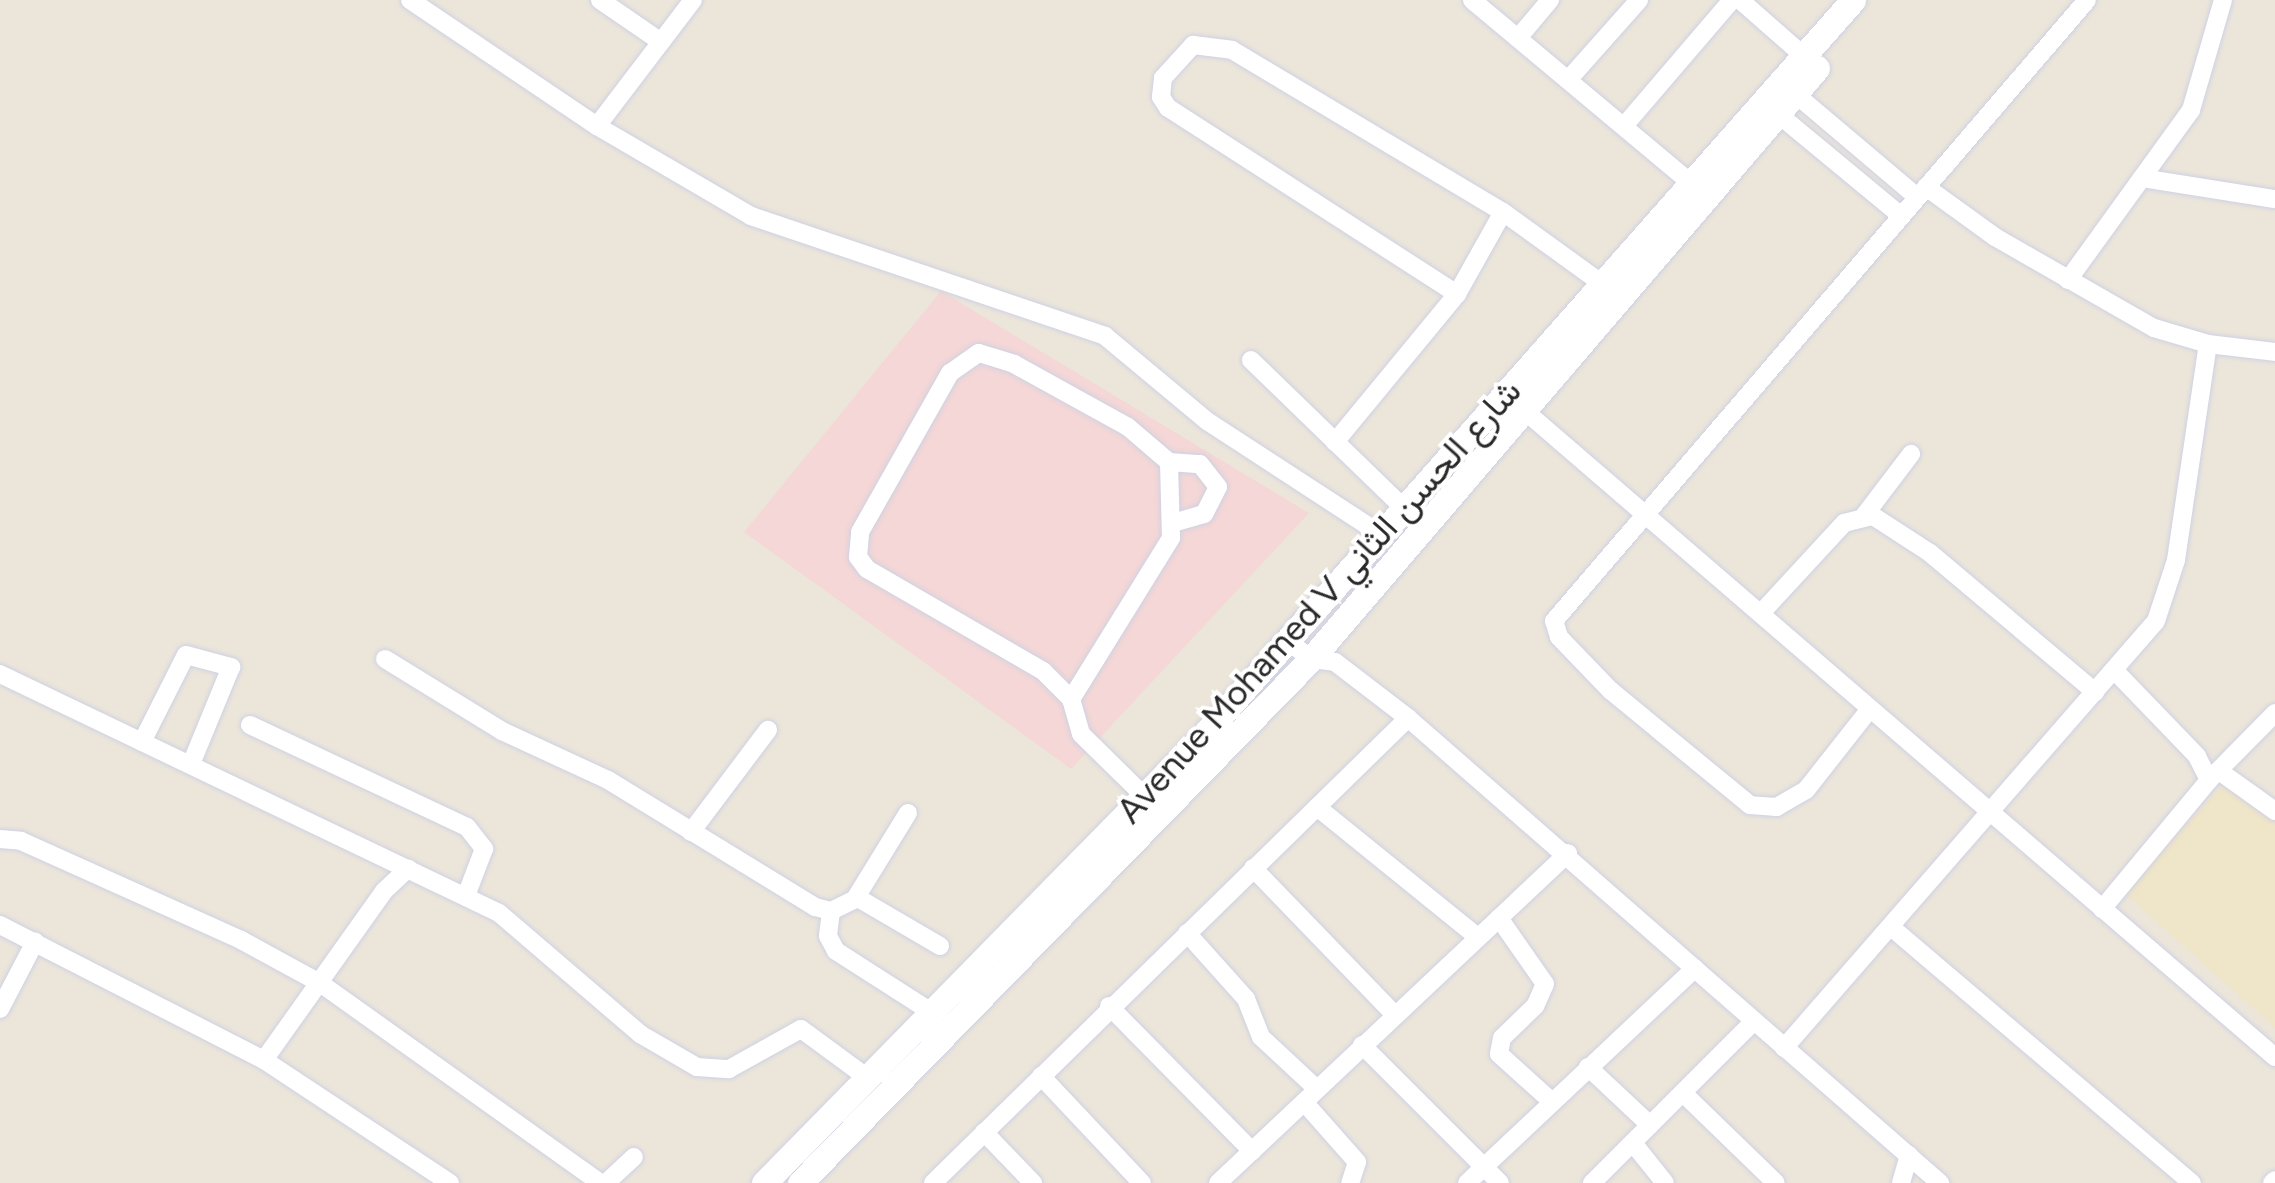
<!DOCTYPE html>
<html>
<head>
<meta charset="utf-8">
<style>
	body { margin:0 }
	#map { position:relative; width:2275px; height:1183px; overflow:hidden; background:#ece6da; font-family:Figtree,Vazirmatn,sans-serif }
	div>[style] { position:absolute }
	.education>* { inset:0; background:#efe5c8 }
	.medical>* { inset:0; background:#f4d7d6 }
	.roads { filter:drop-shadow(0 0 2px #cfd1e3) drop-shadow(0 0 2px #cfd1e3) }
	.street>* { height:18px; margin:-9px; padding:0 9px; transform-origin:9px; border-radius:9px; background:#fff }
	.secondary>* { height:25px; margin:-12.5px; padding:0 12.5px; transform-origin:12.5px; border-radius:12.5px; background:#fff }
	span { translate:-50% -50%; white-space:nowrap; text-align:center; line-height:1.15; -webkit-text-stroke:8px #fff; paint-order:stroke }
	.street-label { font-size:35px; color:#292929 }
</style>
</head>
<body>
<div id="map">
	<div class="education">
		<i style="clip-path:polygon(2226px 782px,2275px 819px,2275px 1028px,2123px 892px)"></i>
	</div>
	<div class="medical">
		<i style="clip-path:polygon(941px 291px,1309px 513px,1071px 769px,744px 532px)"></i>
	</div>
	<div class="roads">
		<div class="street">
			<i style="left:410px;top:0;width:225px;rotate:34deg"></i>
			<i style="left:597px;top:126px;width:178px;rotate:30.3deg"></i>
			<i style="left:751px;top:216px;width:374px;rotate:18.7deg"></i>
			<i style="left:1105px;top:336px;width:133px;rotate:39.8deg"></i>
			<i style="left:1207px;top:421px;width:209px;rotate:33.1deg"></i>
			<i style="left:600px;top:0;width:74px;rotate:34.5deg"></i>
			<i style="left:1472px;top:0;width:287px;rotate:39.9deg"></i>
			<i style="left:1740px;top:0;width:86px;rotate:41.2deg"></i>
			<i style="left:1518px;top:38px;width:50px;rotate:-49.9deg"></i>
			<i style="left:1568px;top:80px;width:107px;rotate:-48.4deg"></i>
			<i style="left:1787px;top:87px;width:169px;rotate:40.2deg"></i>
			<i style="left:1772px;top:109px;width:166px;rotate:39.6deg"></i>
			<i style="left:597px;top:126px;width:158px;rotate:-52.7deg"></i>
			<i style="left:1624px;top:126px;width:166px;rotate:-49.4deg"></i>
			<i style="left:2142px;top:178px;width:135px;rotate:9deg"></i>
			<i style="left:1926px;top:187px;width:85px;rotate:35.9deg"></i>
			<i style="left:1995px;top:237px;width:183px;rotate:29.8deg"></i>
			<i style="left:2154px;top:328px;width:56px;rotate:16.5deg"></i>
			<i style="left:2208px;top:344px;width:67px;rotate:6.8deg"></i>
			<i style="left:1503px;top:212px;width:94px;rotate:119.3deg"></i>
			<i style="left:1457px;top:294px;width:344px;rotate:-147.2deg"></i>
			<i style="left:1168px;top:108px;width:13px;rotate:-122deg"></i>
			<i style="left:1161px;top:97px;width:19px;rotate:-84deg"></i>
			<i style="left:1163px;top:78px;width:45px;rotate:-47.7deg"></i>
			<i style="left:1193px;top:45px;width:39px;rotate:7deg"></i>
			<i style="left:1232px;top:50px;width:316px;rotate:30.9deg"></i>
			<i style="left:1503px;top:212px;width:125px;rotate:35.9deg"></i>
			<i style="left:2068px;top:280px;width:210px;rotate:-54.1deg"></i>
			<i style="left:2191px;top:110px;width:115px;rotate:-73.8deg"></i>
			<i style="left:1251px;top:360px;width:214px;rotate:44.1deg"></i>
			<i style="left:1518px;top:405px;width:999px;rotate:40.74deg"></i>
			<i style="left:1335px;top:442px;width:192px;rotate:-50.5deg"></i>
			<i style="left:1169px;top:462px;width:31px;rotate:4deg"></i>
			<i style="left:1200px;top:464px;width:29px;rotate:52deg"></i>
			<i style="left:1218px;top:487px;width:30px;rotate:117deg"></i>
			<i style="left:1204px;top:514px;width:32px;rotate:164deg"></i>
			<i style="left:1864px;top:516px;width:78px;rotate:-52.8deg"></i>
			<i style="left:1762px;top:612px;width:121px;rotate:-47.3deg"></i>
			<i style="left:1844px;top:523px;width:30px;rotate:-14deg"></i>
			<i style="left:1873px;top:516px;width:68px;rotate:33deg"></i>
			<i style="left:1930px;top:553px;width:216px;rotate:40.1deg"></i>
			<i style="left:1288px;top:641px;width:29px;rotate:38deg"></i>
			<i style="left:1311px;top:659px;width:24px;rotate:7deg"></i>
			<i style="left:1335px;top:662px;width:92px;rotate:37.5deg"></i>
			<i style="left:1408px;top:718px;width:707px;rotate:41.16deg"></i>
			<i style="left:385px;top:659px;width:137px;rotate:31.6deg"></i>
			<i style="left:502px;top:731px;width:117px;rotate:24.8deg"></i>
			<i style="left:608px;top:780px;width:243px;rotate:31.5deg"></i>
			<i style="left:815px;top:907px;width:16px;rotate:14deg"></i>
			<i style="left:831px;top:911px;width:30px;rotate:-26deg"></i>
			<i style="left:858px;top:898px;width:95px;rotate:30.3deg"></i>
			<i style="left:0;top:674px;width:553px;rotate:25.59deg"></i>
			<i style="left:499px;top:913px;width:186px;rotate:40.6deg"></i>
			<i style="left:640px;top:1034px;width:66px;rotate:30.1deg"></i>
			<i style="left:697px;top:1067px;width:32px;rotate:4deg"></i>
			<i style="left:729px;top:1069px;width:82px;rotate:-29.1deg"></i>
			<i style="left:801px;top:1029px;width:84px;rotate:36.3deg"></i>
			<i style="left:1071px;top:699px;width:40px;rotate:-135deg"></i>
			<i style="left:1043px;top:671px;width:203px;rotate:-149.9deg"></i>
			<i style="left:867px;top:569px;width:15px;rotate:-127deg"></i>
			<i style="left:858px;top:557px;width:25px;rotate:-85deg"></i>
			<i style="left:860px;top:532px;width:183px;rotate:-60.5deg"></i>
			<i style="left:950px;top:373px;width:35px;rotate:-35deg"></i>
			<i style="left:979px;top:353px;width:37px;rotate:17deg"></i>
			<i style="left:1014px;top:364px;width:130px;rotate:28.9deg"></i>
			<i style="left:1128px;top:427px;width:54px;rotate:40.5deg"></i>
			<i style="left:1169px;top:462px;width:76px;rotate:88.5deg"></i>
			<i style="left:1171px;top:538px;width:190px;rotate:121.8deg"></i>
			<i style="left:1071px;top:699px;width:36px;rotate:74deg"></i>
			<i style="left:1081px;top:734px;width:88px;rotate:44.5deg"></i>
			<i style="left:1869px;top:710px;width:102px;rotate:128.2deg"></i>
			<i style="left:1806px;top:790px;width:34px;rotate:150deg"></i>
			<i style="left:1777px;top:807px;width:27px;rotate:-176deg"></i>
			<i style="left:1750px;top:805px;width:180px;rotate:-140.6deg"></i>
			<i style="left:1611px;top:691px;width:75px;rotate:-133.9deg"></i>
			<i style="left:1559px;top:637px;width:17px;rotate:-107deg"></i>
			<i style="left:1554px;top:621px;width:818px;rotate:-49.36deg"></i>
			<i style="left:250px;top:725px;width:240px;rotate:25.2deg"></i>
			<i style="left:467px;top:827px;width:28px;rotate:52deg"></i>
			<i style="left:484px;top:849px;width:50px;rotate:111deg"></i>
			<i style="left:142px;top:742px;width:97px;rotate:-63.2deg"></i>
			<i style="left:186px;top:655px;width:47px;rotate:14.9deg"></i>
			<i style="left:231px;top:667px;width:105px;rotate:112.4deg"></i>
			<i style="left:2219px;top:771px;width:69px;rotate:35.5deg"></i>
			<i style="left:2209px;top:780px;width:94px;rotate:-45.4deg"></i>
			<i style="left:1317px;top:807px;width:203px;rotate:39deg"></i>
			<i style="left:691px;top:832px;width:128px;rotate:-53deg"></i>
			<i style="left:0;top:839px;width:21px;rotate:5deg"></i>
			<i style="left:21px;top:841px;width:241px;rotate:24.2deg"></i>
			<i style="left:241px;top:940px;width:90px;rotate:28.6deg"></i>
			<i style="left:320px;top:983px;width:344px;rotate:35.5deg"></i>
			<i style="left:1253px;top:868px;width:203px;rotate:46deg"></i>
			<i style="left:855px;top:899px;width:101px;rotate:-58.4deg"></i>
			<i style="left:2102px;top:909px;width:168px;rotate:-50.3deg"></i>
			<i style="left:2209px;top:780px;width:27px;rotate:-117deg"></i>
			<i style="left:2197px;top:756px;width:118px;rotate:-134deg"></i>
			<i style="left:831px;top:911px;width:25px;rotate:97deg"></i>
			<i style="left:828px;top:936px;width:17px;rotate:62deg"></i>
			<i style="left:836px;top:951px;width:115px;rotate:32.6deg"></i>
			<i style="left:1499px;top:918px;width:80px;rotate:55.1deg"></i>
			<i style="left:1545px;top:984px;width:24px;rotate:114deg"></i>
			<i style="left:1535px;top:1006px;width:46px;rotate:135.9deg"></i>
			<i style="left:1502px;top:1038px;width:16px;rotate:101deg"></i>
			<i style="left:1499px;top:1054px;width:70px;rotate:42.1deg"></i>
			<i style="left:0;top:925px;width:297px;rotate:27.1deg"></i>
			<i style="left:264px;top:1060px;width:223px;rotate:33.5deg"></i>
			<i style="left:1891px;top:927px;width:395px;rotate:40.4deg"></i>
			<i style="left:1187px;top:933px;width:89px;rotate:48.2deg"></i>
			<i style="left:1246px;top:999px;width:41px;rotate:68.5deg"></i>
			<i style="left:1261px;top:1037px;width:76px;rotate:42.9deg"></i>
			<i style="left:1109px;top:1006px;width:204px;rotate:45.4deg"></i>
			<i style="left:0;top:1009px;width:76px;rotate:-62.4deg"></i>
			<i style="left:1362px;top:1045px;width:195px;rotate:45deg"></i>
			<i style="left:1784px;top:1048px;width:566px;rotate:-48.94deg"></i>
			<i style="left:2156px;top:621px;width:64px;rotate:-71.8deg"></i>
			<i style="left:2176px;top:560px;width:218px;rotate:-81.6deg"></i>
			<i style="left:264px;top:1060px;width:207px;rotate:-54.6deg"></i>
			<i style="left:384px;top:891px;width:33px;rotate:-43deg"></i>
			<i style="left:1588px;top:1067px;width:85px;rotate:43.1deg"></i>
			<i style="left:1041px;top:1076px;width:147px;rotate:46.7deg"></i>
			<i style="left:1683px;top:1093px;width:129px;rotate:44.1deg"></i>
			<i style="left:1304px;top:1102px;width:80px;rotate:48.5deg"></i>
			<i style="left:1357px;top:1162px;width:22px;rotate:108deg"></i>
			<i style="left:984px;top:1132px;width:71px;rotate:46.1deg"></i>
			<i style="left:1633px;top:1143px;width:51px;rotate:51.3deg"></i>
			<i style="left:606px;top:1183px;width:38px;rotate:-43deg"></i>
			<i style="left:933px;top:1183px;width:665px;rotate:-44.39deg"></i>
			<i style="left:1218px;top:1183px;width:481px;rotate:-43.3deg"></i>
			<i style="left:1467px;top:1183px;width:313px;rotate:-43.3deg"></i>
			<i style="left:1592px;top:1183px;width:228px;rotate:-45deg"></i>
			<i style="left:1901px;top:1183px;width:29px;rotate:-74deg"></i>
			<i style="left:2272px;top:1183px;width:4px;rotate:-45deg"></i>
		</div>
		<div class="secondary">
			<i style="left:764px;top:1183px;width:627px;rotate:-45.52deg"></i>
			<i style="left:1203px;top:736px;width:982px;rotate:-48.55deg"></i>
			<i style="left:800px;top:1183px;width:732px;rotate:-45.72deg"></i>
			<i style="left:1311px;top:659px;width:778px;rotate:-49.43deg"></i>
		</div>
	</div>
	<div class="street-label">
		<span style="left:1319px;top:601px;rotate:-48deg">Avenue Mohamed V شارع الحسن الثاني</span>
	</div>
</div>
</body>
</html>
